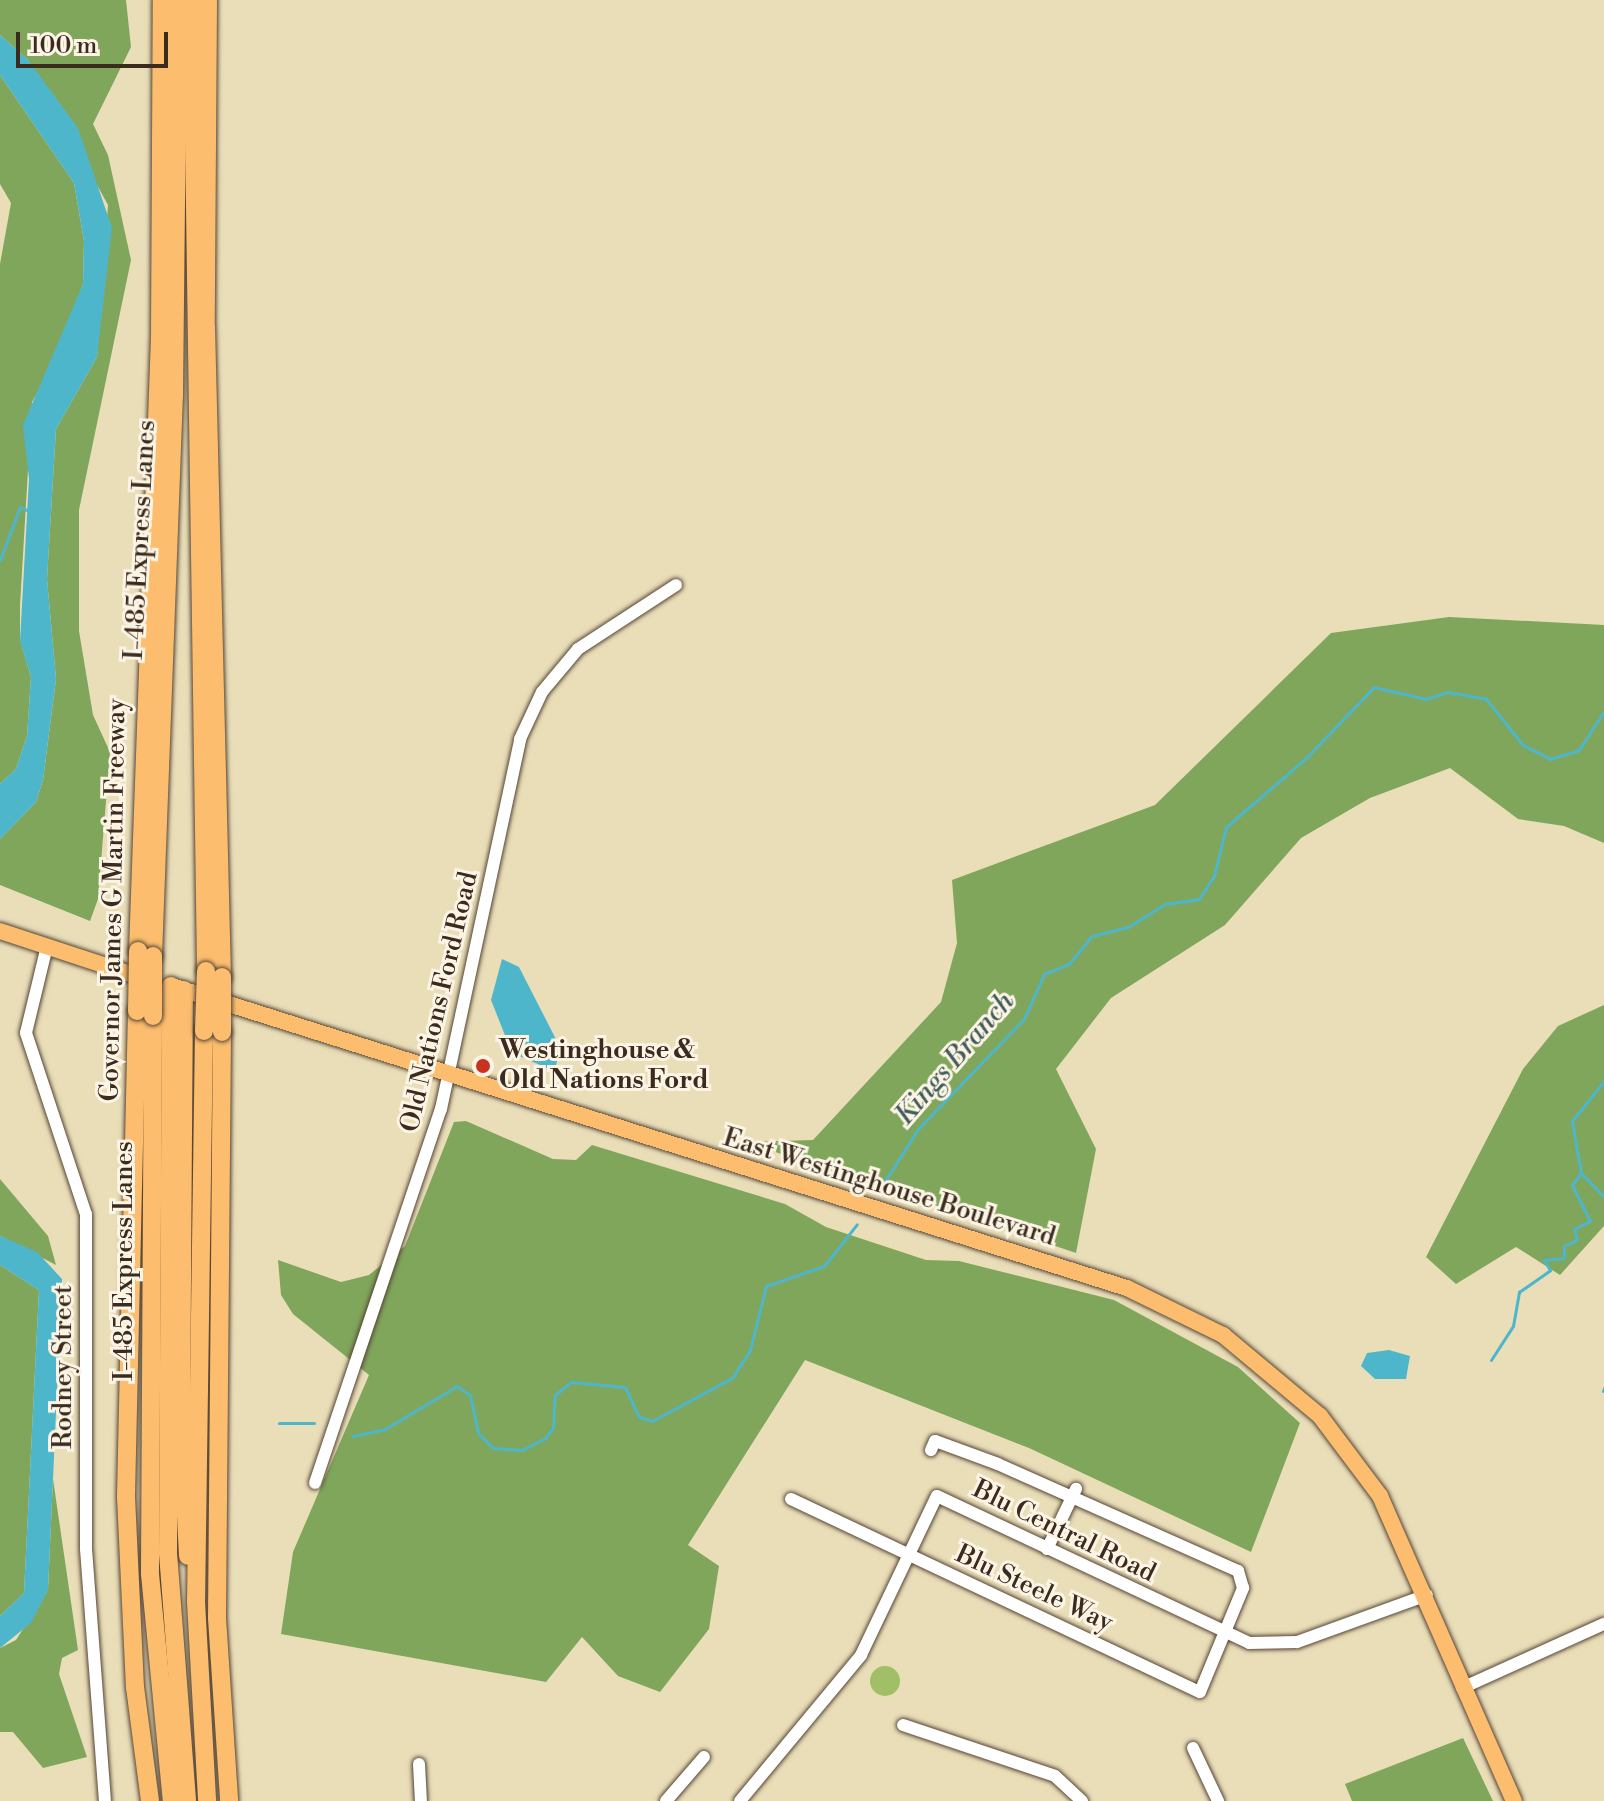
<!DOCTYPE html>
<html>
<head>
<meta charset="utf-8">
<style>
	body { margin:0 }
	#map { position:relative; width:1604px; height:1801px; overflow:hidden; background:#eadeb9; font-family:"Libre Bodoni",serif }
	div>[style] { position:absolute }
	.green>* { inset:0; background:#a1bf67 }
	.round { border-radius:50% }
	.forest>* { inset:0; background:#80a65c }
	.water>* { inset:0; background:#4eb6cb }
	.stream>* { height:3px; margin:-1.5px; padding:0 1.5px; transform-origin:1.5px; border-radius:1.5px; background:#4eb6cb }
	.roads { filter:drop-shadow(0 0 2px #554535) drop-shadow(0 0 2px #554535) }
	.minor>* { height:12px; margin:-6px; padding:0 6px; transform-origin:6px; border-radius:6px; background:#fff }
	.major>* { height:16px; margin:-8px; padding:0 8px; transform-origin:8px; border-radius:8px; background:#fcbd6f }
	.highway>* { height:18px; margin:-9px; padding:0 9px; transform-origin:9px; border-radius:9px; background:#fcbd6f }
	.bridges { filter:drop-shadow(0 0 2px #554535) drop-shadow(0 0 2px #554535) }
	.highway-bridge>* { height:18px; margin:-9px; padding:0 9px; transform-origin:9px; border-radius:9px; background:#fcbd6f }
	.dots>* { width:22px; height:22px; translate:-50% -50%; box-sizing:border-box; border:4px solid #fcf5e5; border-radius:50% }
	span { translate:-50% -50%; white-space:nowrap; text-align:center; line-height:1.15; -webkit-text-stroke:6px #fcf5e5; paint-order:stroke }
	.street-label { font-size:26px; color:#3b2a1e }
	.poi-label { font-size:26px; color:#3b2a1e; font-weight:700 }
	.left { translate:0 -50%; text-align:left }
	.water-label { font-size:28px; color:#425b5b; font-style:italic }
	.scale { position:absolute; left:16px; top:32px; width:152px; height:36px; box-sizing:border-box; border:4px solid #3b2a1e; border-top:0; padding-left:10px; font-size:24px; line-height:28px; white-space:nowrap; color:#3b2a1e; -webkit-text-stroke:6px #fcf5e5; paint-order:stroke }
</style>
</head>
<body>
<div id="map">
	<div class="green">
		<i class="round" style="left:870px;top:1666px;width:30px;height:30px"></i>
	</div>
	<div class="forest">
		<i style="clip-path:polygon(0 0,126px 0,131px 47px,93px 124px,108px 155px,131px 260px,79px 510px,79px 631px,93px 715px,110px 752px,98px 899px,90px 921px,0 885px,0 839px,36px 802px,43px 780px,56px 679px,47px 579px,56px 429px,97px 357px,108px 205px,28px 60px,0 35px)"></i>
		<i style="clip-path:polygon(0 75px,74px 183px,84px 241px,83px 284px,61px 351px,32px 402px,20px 606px,20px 640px,31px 677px,27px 736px,16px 769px,0 784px,0 264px,11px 203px,0 184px)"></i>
		<i style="clip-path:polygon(1449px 617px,1604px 625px,1604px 843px,1564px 826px,1518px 819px,1450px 768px,1370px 798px,1301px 838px,1225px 925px,1111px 998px,1056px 1069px,1096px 1149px,1076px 1253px,746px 1142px,813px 1140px,941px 1002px,957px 943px,952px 880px,1155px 805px,1331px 633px)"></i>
		<i style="clip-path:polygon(1604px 1005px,1604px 1226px,1560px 1275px,1516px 1247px,1456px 1284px,1426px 1257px,1523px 1069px,1558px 1026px)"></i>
		<i style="clip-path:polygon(466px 1121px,553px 1159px,576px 1160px,592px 1145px,785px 1204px,826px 1227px,926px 1260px,959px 1261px,1114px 1300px,1238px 1367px,1300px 1423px,1251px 1552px,1029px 1448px,805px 1360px,688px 1545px,719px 1566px,709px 1629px,660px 1692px,618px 1676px,582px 1637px,546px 1682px,281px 1634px,293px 1552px,369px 1375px,293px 1314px,281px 1295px,278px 1260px,341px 1282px,369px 1275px,405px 1246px,454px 1122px)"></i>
		<i style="clip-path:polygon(0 1179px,48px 1236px,56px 1265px,0 1236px)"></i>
		<i style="clip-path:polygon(0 1265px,39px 1290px,24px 1593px,0 1616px)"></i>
		<i style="clip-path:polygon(53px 1479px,78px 1650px,62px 1658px,59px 1674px,87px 1757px,43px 1768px,13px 1732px,0 1732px,0 1648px,16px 1640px,48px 1590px)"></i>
		<i style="clip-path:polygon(1463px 1738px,1493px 1801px,1352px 1801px,1345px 1784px)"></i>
	</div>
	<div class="water">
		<i style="clip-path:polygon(0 35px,28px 60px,78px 128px,112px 228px,97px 357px,56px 429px,47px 579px,56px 679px,43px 780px,36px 802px,0 839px,0 784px,16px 769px,27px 736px,31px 677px,20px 641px,29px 479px,23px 425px,83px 284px,84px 241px,74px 183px,0 75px)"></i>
		<i style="clip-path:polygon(502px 959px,519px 967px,561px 1049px,554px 1071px,512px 1053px,491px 1000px)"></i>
		<i style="clip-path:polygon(0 1236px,37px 1252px,62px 1279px,48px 1590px,31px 1623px,0 1648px,0 1616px,24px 1593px,39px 1290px,0 1265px)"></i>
		<i style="clip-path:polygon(1389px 1350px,1410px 1356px,1406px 1379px,1375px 1379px,1361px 1366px,1367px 1353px)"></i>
	</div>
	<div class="stream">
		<i style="left:0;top:560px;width:57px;rotate:-69.3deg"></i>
		<i style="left:20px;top:507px;width:12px;rotate:24deg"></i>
		<i style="left:1604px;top:1081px;width:51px;rotate:128.7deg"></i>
		<i style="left:1572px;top:1121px;width:53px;rotate:80.2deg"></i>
		<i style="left:1581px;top:1173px;width:33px;rotate:46deg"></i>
		<i style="left:880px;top:1189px;width:71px;rotate:-57.7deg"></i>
		<i style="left:918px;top:1129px;width:153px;rotate:-46.1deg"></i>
		<i style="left:1024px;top:1019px;width:49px;rotate:-66deg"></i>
		<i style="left:1044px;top:974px;width:27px;rotate:-22deg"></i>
		<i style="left:1069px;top:964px;width:36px;rotate:-51deg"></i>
		<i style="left:1092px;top:936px;width:37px;rotate:-14deg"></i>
		<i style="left:1128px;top:927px;width:44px;rotate:-31.9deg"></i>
		<i style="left:1165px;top:904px;width:34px;rotate:-8deg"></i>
		<i style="left:1199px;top:899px;width:27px;rotate:-57deg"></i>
		<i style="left:1214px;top:876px;width:50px;rotate:-76.2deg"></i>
		<i style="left:1226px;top:827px;width:107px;rotate:-40.8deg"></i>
		<i style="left:1307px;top:757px;width:97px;rotate:-46.3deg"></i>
		<i style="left:1374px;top:687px;width:53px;rotate:13deg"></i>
		<i style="left:1426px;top:699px;width:23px;rotate:-18deg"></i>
		<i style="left:1448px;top:692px;width:39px;rotate:10deg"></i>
		<i style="left:1486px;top:699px;width:59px;rotate:51.2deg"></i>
		<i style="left:1523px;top:745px;width:30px;rotate:27deg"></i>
		<i style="left:1550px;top:759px;width:30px;rotate:-17deg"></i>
		<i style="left:1579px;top:750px;width:46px;rotate:-57.3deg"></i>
		<i style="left:1491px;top:1360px;width:40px;rotate:-57.1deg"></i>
		<i style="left:1513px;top:1326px;width:35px;rotate:-80deg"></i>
		<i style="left:1519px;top:1292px;width:38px;rotate:-35deg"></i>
		<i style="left:1550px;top:1270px;width:12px;rotate:-121deg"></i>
		<i style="left:1544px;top:1260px;width:20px;rotate:-6deg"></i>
		<i style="left:1564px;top:1258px;width:12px;rotate:-90deg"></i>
		<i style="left:1564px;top:1246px;width:14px;rotate:-25deg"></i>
		<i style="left:1577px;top:1240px;width:11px;rotate:-105deg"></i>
		<i style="left:1574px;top:1229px;width:18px;rotate:-27deg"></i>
		<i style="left:1590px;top:1221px;width:40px;rotate:-116.6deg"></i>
		<i style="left:1572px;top:1185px;width:15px;rotate:-53deg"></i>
		<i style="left:1603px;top:1391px;width:3px;rotate:-72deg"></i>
		<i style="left:279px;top:1423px;width:35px"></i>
		<i style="left:353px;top:1436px;width:33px;rotate:-12deg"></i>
		<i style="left:385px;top:1429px;width:84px;rotate:-30.8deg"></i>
		<i style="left:457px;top:1386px;width:16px;rotate:35deg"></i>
		<i style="left:470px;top:1395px;width:39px;rotate:78deg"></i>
		<i style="left:478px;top:1433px;width:21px;rotate:45deg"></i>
		<i style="left:493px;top:1448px;width:29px;rotate:4deg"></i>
		<i style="left:522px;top:1450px;width:25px;rotate:-27deg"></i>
		<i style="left:544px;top:1439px;width:14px;rotate:-51deg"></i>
		<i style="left:553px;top:1428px;width:33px;rotate:-87deg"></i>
		<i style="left:555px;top:1395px;width:21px;rotate:-39deg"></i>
		<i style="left:571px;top:1382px;width:54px;rotate:5.3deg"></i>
		<i style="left:625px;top:1387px;width:33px;rotate:65deg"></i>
		<i style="left:639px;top:1417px;width:14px;rotate:17deg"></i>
		<i style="left:652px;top:1421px;width:91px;rotate:-28.3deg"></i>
		<i style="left:732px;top:1378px;width:33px;rotate:-57deg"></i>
		<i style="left:750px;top:1350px;width:66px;rotate:-76deg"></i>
		<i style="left:766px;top:1286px;width:61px;rotate:-19deg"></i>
		<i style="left:824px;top:1266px;width:53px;rotate:-51.8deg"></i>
	</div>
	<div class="roads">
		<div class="minor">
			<i style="left:47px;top:946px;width:89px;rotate:103.6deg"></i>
			<i style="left:26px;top:1033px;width:191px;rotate:71.7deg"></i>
			<i style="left:86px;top:1214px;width:335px;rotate:90deg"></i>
			<i style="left:86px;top:1549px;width:253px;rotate:85.7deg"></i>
			<i style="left:315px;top:1483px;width:395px;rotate:-71.4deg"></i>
			<i style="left:441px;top:1109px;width:378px;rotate:-77.9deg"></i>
			<i style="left:520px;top:739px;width:52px;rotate:-64.9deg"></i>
			<i style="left:542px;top:692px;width:56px;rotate:-50.1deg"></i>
			<i style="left:578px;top:649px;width:117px;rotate:-33.1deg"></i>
			<i style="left:791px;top:1499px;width:452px;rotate:25.3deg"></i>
			<i style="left:1200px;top:1692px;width:113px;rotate:-67.5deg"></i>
			<i style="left:1243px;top:1588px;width:18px;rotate:-106deg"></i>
			<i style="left:1238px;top:1571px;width:263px;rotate:-156deg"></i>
			<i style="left:998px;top:1464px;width:67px;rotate:-159.9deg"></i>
			<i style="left:935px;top:1441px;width:10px;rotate:114deg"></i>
			<i style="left:1047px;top:1549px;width:67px;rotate:-64.2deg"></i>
			<i style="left:1462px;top:1688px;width:156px;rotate:-24.3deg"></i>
			<i style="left:903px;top:1725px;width:160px;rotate:18.5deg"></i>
			<i style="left:1055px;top:1776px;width:37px;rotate:43deg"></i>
			<i style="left:1193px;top:1748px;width:59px;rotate:64.7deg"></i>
			<i style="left:419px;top:1764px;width:37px;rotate:87deg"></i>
			<i style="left:666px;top:1801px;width:58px;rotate:-49.2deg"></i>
			<i style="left:740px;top:1801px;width:190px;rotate:-50.3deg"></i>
			<i style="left:861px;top:1655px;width:176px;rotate:-64.5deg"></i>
			<i style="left:937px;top:1496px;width:345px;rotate:25.2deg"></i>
			<i style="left:1249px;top:1643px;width:48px;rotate:-1.2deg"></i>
			<i style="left:1297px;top:1642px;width:138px;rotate:-19.9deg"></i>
		</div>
		<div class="major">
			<i style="left:0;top:931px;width:157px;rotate:18.2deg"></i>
			<i style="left:175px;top:987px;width:998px;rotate:17.55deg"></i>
			<i style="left:1127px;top:1288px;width:107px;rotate:26.1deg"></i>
			<i style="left:1223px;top:1335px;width:126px;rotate:39.9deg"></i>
			<i style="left:1320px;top:1416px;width:100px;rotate:53.1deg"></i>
			<i style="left:1380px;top:1496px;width:333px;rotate:66.3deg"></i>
		</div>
		<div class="highway">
			<i style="left:192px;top:0;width:971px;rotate:89.17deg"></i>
			<i style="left:208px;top:0;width:327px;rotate:90.4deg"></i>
			<i style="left:206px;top:327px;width:650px;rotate:88.59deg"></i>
			<i style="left:138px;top:951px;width:614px;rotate:-87.95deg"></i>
			<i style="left:160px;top:337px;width:337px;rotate:-89.7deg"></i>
			<i style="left:153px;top:956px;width:561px;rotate:-87.86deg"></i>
			<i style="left:174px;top:395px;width:395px;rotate:-89.4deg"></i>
			<i style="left:171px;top:986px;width:567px;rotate:90.3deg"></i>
			<i style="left:168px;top:1553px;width:249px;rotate:85.6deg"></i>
			<i style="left:184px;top:990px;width:423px;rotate:90.4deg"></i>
			<i style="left:181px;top:1413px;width:143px;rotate:87.2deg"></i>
			<i style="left:137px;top:1011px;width:486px;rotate:91.3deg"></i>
			<i style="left:126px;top:1497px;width:190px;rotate:87.3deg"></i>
			<i style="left:135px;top:1687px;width:115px;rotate:82.5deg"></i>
			<i style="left:153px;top:1016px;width:558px;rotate:90.31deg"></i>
			<i style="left:150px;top:1574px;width:228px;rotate:84.5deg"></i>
			<i style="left:204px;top:1031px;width:571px;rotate:90.8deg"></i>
			<i style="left:196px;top:1602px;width:199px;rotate:86.8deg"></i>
			<i style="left:222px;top:1032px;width:586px;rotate:90.49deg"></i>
			<i style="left:217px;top:1618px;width:183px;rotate:86.2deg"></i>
		</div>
	</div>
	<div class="bridges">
		<div class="highway-bridge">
			<i style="left:137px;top:1011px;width:60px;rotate:-89deg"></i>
			<i style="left:153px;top:1016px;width:60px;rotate:-90deg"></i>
			<i style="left:204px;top:1031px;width:60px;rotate:-88.1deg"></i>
			<i style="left:222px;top:1032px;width:55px;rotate:-90deg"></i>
		</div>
	</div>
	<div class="dots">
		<i style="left:483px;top:1066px;background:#c8321e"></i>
	</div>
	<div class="street-label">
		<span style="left:141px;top:540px;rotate:-87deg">I-485 Express Lanes</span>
		<span style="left:114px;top:900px;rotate:-89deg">Governor James G Martin Freeway</span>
		<span style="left:440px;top:1002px;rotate:-77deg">Old Nations Ford Road</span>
		<span style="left:889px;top:1188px;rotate:17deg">East Westinghouse Boulevard</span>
		<span style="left:125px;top:1261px;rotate:-90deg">I-485 Express Lanes</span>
		<span style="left:64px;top:1367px;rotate:-90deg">Rodney Street</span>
		<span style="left:1064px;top:1532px;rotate:26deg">Blu Central Road</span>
		<span style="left:1034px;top:1589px;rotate:25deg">Blu Steele Way</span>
	</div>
	<div class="poi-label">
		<span class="left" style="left:499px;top:1066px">Westinghouse &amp;<br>Old Nations Ford</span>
	</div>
	<div class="water-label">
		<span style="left:955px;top:1059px;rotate:-49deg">Kings Branch</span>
	</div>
	<div class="scale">100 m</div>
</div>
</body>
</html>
